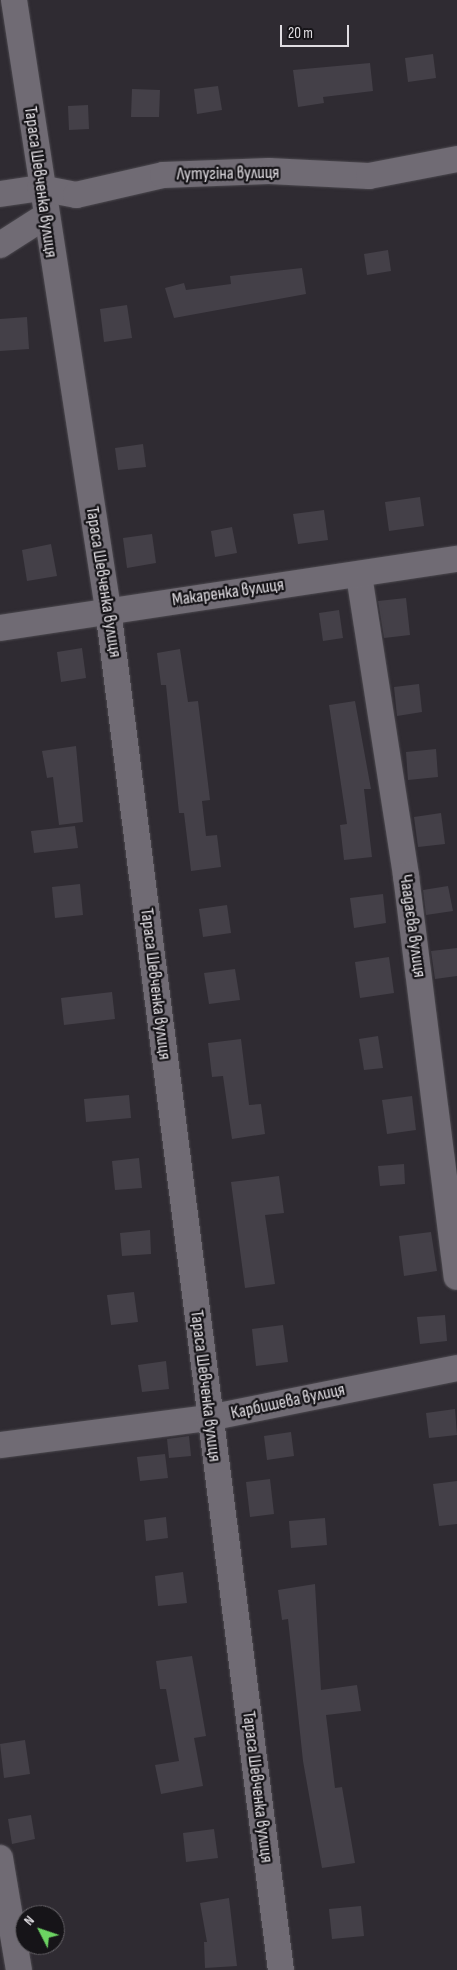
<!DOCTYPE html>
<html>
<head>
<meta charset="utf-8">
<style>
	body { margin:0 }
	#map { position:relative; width:457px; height:1970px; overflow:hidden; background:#2f2b32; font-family:"Sofia Sans Condensed",sans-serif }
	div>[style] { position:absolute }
	.building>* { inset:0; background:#444048 }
	.roads { filter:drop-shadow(0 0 1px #4b484e) drop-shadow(0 0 1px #4b484e) }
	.street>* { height:26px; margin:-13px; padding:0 13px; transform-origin:13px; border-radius:13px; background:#706b74 }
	span { translate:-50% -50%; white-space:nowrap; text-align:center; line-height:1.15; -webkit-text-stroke:4.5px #161418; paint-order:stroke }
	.street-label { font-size:18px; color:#e0dde2 }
	.north { position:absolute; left:15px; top:1905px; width:50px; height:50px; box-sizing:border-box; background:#161418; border:1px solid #676469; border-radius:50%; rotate:311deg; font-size:14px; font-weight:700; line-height:20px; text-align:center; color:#e0dde2 }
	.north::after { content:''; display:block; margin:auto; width:18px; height:22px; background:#6cd362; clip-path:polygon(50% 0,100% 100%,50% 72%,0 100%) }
	.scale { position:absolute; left:280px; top:25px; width:69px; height:22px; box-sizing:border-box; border:2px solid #e0dde2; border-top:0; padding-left:6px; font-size:15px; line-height:18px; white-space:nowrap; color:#e0dde2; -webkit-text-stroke:4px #161418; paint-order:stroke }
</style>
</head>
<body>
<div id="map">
	<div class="building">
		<i style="clip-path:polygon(433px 54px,436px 78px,408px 82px,405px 58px)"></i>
		<i style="clip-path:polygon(370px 63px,373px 91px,323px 97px,324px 103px,298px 107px,293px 70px)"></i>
		<i style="clip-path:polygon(218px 86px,222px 110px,197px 114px,194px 89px)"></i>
		<i style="clip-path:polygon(132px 89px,160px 90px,159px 117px,131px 117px)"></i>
		<i style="clip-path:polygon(88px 105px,89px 129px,69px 130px,68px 106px)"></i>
		<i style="clip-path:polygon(388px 250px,391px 271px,367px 275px,364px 254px)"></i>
		<i style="clip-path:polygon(302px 268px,306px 294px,174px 318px,165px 288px,184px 283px,186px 290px,231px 284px,230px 276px)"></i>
		<i style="clip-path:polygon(127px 305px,132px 338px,104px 342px,100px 309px)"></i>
		<i style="clip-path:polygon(27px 317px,29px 349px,0 351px,0 319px)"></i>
		<i style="clip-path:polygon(143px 444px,146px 467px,118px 470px,115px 448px)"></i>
		<i style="clip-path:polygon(420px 497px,424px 526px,389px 531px,385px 502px)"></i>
		<i style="clip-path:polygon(324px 510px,328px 540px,298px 544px,293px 514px)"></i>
		<i style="clip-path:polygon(232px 527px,237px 553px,215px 557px,211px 531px)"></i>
		<i style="clip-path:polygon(152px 534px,156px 563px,127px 568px,123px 538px)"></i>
		<i style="clip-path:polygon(51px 544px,57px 576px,27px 581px,22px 550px)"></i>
		<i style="clip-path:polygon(406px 598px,410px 635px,384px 638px,378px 601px)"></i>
		<i style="clip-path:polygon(339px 610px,343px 638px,323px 641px,319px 613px)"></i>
		<i style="clip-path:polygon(82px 648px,86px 678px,61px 682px,57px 652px)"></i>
		<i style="clip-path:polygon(180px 649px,188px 702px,198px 701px,210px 800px,202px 801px,206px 836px,217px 835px,221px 867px,191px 871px,184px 813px,179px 813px,166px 685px,161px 685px,157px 653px)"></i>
		<i style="clip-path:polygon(419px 684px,422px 712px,397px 716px,394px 687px)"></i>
		<i style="clip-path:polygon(355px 701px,371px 789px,364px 789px,372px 857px,344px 860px,340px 825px,347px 824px,329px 705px)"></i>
		<i style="clip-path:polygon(76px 746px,83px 822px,59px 825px,53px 777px,47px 778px,42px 751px)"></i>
		<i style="clip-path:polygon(436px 749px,438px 777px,408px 780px,406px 752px)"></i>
		<i style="clip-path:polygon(441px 813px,445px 844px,418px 847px,414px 817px)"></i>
		<i style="clip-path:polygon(75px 826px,78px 848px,34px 853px,31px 831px)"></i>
		<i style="clip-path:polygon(80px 884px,83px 915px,55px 918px,52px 887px)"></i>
		<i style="clip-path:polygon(448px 886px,453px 911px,426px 915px,423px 890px)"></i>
		<i style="clip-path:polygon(383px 894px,386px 923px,354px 928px,350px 898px)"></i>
		<i style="clip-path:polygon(227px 905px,231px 933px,203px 937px,199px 909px)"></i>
		<i style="clip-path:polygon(457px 948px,457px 976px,435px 979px,431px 951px)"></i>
		<i style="clip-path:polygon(389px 957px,394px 993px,360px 998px,355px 962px)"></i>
		<i style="clip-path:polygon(235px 969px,240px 1000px,209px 1004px,204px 973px)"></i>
		<i style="clip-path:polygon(112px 992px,115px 1019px,64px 1025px,61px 998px)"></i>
		<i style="clip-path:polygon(378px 1036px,383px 1068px,364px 1070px,359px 1039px)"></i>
		<i style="clip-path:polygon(241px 1039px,249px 1105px,261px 1104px,265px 1134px,232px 1139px,223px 1076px,212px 1077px,208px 1043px)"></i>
		<i style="clip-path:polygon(129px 1095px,131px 1118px,86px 1122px,84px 1099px)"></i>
		<i style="clip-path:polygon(412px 1096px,416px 1130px,387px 1134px,382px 1100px)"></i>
		<i style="clip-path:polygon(139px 1158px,142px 1188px,115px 1190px,112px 1161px)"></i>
		<i style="clip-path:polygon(404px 1164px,405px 1184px,380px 1186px,378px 1166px)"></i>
		<i style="clip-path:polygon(279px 1176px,284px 1213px,265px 1215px,275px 1284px,245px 1288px,231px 1182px)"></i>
		<i style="clip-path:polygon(150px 1230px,151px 1254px,122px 1256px,120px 1233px)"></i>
		<i style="clip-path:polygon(431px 1232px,437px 1271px,404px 1276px,399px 1236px)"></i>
		<i style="clip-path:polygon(134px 1292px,138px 1322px,111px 1325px,107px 1295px)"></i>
		<i style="clip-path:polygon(445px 1315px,447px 1341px,420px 1344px,417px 1317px)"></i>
		<i style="clip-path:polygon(283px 1325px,288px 1362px,256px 1366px,252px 1329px)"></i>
		<i style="clip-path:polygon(166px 1361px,169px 1389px,142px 1392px,138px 1365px)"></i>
		<i style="clip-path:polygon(455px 1409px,457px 1435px,429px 1438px,426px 1413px)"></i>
		<i style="clip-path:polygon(291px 1432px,294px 1456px,267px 1460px,264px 1436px)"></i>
		<i style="clip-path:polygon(189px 1436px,191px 1456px,169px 1458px,167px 1439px)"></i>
		<i style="clip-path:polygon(165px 1454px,168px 1478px,140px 1481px,137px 1457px)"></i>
		<i style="clip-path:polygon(270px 1479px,274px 1514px,250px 1517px,246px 1482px)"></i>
		<i style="clip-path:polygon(457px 1481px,457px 1524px,439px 1526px,433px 1484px)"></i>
		<i style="clip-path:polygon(166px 1517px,168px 1538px,146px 1541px,144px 1520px)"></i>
		<i style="clip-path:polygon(325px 1518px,327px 1545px,291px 1548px,289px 1521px)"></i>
		<i style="clip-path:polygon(183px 1572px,187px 1603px,158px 1606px,155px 1576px)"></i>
		<i style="clip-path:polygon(315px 1584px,321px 1690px,357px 1685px,361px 1711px,326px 1715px,335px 1788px,342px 1787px,355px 1863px,322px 1868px,303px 1761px,288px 1619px,282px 1620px,278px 1590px)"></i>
		<i style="clip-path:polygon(192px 1656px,206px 1736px,194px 1738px,203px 1786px,161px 1794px,155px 1765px,179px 1761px,166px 1689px,160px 1689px,156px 1661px)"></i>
		<i style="clip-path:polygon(25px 1740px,30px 1774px,4px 1778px,0 1744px)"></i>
		<i style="clip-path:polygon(31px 1815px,35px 1839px,12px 1844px,8px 1819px)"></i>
		<i style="clip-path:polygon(214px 1829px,218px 1858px,186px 1862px,183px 1833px)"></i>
		<i style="clip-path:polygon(229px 1898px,237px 1966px,205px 1968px,204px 1942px,207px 1942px,200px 1903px)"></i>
		<i style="clip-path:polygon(361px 1906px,364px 1936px,332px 1939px,329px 1909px)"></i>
	</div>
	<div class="roads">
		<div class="street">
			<i style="left:14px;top:0;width:616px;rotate:81.23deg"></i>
			<i style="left:108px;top:609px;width:1372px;rotate:82.76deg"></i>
			<i style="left:0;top:194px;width:40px;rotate:-8.5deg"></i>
			<i style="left:40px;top:188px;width:37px;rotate:11deg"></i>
			<i style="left:76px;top:195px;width:89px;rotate:-12.9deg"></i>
			<i style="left:163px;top:175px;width:106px;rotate:-2.2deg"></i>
			<i style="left:269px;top:171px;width:100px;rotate:2.9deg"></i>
			<i style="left:369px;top:176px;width:90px;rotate:-10.9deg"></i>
			<i style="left:0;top:245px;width:52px;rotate:-32.5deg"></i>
			<i style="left:359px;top:575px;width:305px;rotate:81.1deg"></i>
			<i style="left:406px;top:876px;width:404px;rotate:82.8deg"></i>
			<i style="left:0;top:628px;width:462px;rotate:-8.6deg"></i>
			<i style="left:0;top:1445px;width:211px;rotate:-7.4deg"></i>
			<i style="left:209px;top:1418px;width:253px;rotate:-11.4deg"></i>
			<i style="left:0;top:1858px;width:114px;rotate:80.4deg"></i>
		</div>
	</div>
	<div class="street-label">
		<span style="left:228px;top:174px;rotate:-1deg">Лутугіна вулиця</span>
		<span style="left:40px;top:182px;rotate:82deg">Тараса Шевченка вулиця</span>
		<span style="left:103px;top:582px;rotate:81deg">Тараса Шевченка вулиця</span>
		<span style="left:228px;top:593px;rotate:-8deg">Макаренка вулиця</span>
		<span style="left:412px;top:926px;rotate:82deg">Чаадаєва вулиця</span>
		<span style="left:155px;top:984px;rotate:83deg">Тараса Шевченка вулиця</span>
		<span style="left:205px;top:1386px;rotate:83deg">Тараса Шевченка вулиця</span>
		<span style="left:288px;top:1402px;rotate:-12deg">Карбишева вулиця</span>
		<span style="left:257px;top:1787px;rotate:83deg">Тараса Шевченка вулиця</span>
	</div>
	<div class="north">N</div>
	<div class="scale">20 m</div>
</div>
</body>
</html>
